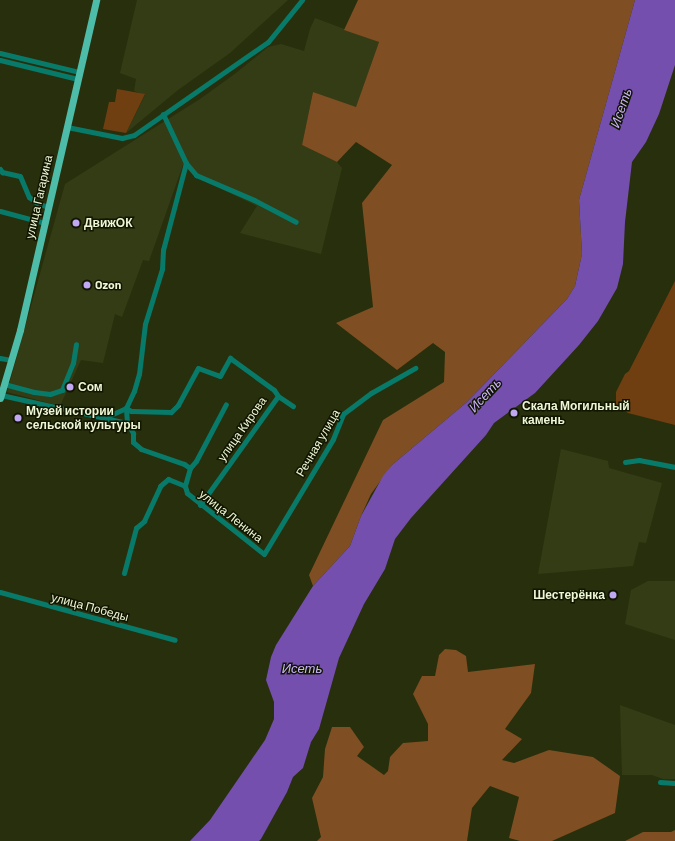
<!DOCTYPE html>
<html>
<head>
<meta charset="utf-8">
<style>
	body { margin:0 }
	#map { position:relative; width:675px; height:841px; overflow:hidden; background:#282f0c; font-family:Barlow,sans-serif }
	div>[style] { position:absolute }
	.built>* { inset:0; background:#343c15 }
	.green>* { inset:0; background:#703f11 }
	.forest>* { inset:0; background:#7f4e22 }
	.water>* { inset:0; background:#744fae }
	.minor>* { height:5px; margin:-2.5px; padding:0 2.5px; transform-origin:2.5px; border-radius:2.5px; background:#087a6a }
	.major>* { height:7px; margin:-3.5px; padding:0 3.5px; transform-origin:3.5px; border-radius:3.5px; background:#4dbca8 }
	.dots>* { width:11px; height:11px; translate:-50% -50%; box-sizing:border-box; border:2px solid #111600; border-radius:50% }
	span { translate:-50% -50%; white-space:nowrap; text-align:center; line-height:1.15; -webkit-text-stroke:3px #111600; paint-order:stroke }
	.street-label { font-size:12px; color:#eef7d5 }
	.poi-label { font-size:12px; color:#eef7d5; font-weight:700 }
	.left { translate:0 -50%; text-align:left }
	.right { translate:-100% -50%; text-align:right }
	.water-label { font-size:13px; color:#cdb4fe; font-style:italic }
</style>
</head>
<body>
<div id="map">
	<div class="built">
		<i style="clip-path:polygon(137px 0,288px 0,230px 53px,178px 90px,126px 133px,145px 95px,134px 91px,136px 79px,120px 73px)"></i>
		<i style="clip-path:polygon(315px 18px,379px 42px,356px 108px,313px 92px,302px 145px,337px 162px,342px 168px,321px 254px,240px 233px,257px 206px,196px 177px,183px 165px,149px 261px,143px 260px,122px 317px,115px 314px,103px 363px,81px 360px,60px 406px,7px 392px,65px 184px,200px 99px,236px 73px,268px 47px,281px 44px,304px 51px,310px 29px)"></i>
		<i style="clip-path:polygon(561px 449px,608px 461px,609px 468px,662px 483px,646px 543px,639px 542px,633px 566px,538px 574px)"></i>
		<i style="clip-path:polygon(648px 581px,675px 581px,675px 640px,625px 624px,631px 590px)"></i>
		<i style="clip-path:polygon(620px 705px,675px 725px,675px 779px,663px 779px,652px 775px,622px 775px)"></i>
	</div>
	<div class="green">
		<i style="clip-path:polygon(117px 89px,145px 94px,126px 133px,103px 129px,109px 102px,115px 102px)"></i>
		<i style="clip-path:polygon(675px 281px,675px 425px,628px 413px,616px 405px,616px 392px,625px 374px,629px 371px)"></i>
	</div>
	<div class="forest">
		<i style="clip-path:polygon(358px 0,635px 0,579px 200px,582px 254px,575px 286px,567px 299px,467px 402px,392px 465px,371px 494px,361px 516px,350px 546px,313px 586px,309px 575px,383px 420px,444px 382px,445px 352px,433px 343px,397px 370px,336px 323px,373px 307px,362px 203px,392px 165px,356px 142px,337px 162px,302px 145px,313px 92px,356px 107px,379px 42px,344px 30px)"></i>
		<i style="clip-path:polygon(445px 649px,456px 650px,466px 656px,468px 672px,535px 664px,531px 693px,505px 729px,522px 739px,502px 760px,514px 763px,549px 750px,593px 757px,620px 776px,615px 813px,552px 841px,520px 841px,509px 838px,519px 797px,490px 786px,472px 808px,467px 841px,317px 841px,321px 837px,312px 798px,323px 777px,325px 749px,332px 727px,350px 727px,364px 747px,357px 756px,384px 775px,388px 771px,390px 757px,403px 743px,428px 741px,428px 724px,413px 694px,422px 676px,435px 676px,439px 655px)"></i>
		<i style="clip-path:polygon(675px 830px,675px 841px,625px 841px,643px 832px,671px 832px)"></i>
	</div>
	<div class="water">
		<i style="clip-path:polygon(635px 0,675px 0,675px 65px,659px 114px,646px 142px,632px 162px,625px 222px,623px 264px,617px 288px,598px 321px,579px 345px,535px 393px,494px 423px,486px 435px,411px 518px,395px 539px,385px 569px,364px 604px,339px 658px,319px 729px,311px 742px,303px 768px,293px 777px,287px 792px,261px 839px,259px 841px,190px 841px,210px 820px,265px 740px,274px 719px,274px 702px,266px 680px,271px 657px,276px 645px,313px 586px,350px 546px,361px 516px,383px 476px,392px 465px,467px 402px,567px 299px,575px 286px,582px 254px,579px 200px)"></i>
	</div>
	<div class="minor">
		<i style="left:0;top:53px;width:81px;rotate:13.5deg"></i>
		<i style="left:0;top:60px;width:80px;rotate:13.7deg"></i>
		<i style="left:163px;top:114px;width:54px;rotate:64.9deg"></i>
		<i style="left:186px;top:163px;width:16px;rotate:50deg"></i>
		<i style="left:196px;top:175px;width:63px;rotate:23.3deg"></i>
		<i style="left:254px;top:200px;width:47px;rotate:27.6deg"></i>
		<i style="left:67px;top:127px;width:56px;rotate:11.3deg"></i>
		<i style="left:122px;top:138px;width:12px;rotate:-14deg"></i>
		<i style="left:134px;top:135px;width:163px;rotate:-34.8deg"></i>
		<i style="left:268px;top:42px;width:54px;rotate:-51deg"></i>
		<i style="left:0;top:169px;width:4px;rotate:56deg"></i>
		<i style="left:2px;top:172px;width:18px;rotate:13deg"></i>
		<i style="left:20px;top:176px;width:23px;rotate:67deg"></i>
		<i style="left:29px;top:197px;width:10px;rotate:37deg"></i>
		<i style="left:37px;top:203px;width:12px;rotate:20deg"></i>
		<i style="left:0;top:211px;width:47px;rotate:14.9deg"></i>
		<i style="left:0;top:358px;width:11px;rotate:10deg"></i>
		<i style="left:4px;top:384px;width:31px;rotate:15deg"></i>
		<i style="left:34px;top:392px;width:16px;rotate:7deg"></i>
		<i style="left:50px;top:394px;width:13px;rotate:-18deg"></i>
		<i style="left:62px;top:390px;width:29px;rotate:-68deg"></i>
		<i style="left:73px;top:363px;width:19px;rotate:-81deg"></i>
		<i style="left:1px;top:395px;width:129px;rotate:12.5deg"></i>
		<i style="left:127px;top:423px;width:12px;rotate:59deg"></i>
		<i style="left:133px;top:433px;width:9px;rotate:90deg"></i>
		<i style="left:133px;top:442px;width:11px;rotate:41deg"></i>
		<i style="left:141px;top:449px;width:46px;rotate:19.2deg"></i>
		<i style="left:184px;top:464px;width:7px;rotate:34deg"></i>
		<i style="left:190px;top:468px;width:19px;rotate:106deg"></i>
		<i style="left:185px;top:486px;width:7px;rotate:74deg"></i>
		<i style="left:187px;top:493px;width:98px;rotate:38.4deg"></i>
		<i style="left:264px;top:554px;width:134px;rotate:-59deg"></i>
		<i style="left:333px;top:439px;width:27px;rotate:-68deg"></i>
		<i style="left:343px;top:414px;width:35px;rotate:-37deg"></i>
		<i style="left:371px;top:393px;width:51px;rotate:-29.6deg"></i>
		<i style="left:278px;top:396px;width:18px;rotate:34deg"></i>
		<i style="left:106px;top:417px;width:22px;rotate:-24deg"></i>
		<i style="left:126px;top:408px;width:6px;rotate:31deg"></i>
		<i style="left:131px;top:411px;width:40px;rotate:1.4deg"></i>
		<i style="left:171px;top:412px;width:10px;rotate:-45deg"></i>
		<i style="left:178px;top:405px;width:42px;rotate:-61.6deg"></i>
		<i style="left:198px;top:368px;width:23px;rotate:20deg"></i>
		<i style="left:220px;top:376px;width:21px;rotate:-61deg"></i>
		<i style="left:230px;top:358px;width:54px;rotate:36deg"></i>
		<i style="left:274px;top:390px;width:7px;rotate:56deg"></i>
		<i style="left:278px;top:396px;width:134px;rotate:125.6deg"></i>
		<i style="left:127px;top:423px;width:15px;rotate:-94deg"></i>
		<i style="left:126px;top:408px;width:19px;rotate:-65deg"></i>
		<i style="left:134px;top:391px;width:18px;rotate:-74deg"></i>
		<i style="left:139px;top:374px;width:50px;rotate:-83.2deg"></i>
		<i style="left:145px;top:324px;width:58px;rotate:-72.8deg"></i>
		<i style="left:162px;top:269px;width:19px;rotate:-87deg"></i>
		<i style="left:163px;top:250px;width:90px;rotate:-75.2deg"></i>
		<i style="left:625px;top:462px;width:14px;rotate:-8deg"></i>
		<i style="left:639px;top:460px;width:37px;rotate:11deg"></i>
		<i style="left:190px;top:468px;width:9px;rotate:-49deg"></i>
		<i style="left:196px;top:461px;width:64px;rotate:-62.2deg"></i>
		<i style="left:124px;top:573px;width:47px;rotate:-75.1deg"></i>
		<i style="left:136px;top:528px;width:11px;rotate:-41deg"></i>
		<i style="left:144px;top:521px;width:38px;rotate:-65deg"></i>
		<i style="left:160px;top:486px;width:11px;rotate:-41deg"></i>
		<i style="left:168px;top:479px;width:18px;rotate:22deg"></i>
		<i style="left:0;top:592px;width:181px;rotate:15.3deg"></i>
		<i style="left:660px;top:782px;width:15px;rotate:4deg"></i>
	</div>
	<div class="major">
		<i style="left:0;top:398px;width:71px;rotate:-73.6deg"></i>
		<i style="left:20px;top:330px;width:339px;rotate:-77deg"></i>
	</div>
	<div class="dots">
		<i style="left:76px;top:223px;background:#c1a8f3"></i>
		<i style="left:87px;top:285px;background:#c1a8f3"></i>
		<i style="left:70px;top:387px;background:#c1a8f3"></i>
		<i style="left:514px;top:413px;background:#c1a8f3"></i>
		<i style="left:18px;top:418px;background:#c1a8f3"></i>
		<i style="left:613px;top:595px;background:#c1a8f3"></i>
	</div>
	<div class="street-label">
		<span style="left:39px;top:197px;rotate:-77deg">улица Гагарина</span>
		<span style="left:242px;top:429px;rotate:-55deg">улица Кирова</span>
		<span style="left:318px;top:443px;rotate:-60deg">Речная улица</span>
		<span style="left:231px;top:516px;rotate:38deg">улица Ленина</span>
		<span style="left:90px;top:607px;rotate:15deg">улица Победы</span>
	</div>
	<div class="poi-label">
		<span class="left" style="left:84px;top:223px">ДвижОК</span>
		<span class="left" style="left:95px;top:285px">Ozon</span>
		<span class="left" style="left:78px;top:387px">Сом</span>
		<span class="left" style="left:522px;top:413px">Скала Могильный<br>камень</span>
		<span class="left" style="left:26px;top:418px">Музей истории<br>сельской культуры</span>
		<span class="right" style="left:605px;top:595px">Шестерёнка</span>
	</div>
	<div class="water-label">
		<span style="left:621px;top:108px;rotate:-71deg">Исеть</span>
		<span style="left:485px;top:395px;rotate:-47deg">Исеть</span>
		<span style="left:302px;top:668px">Исеть</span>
	</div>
</div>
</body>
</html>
